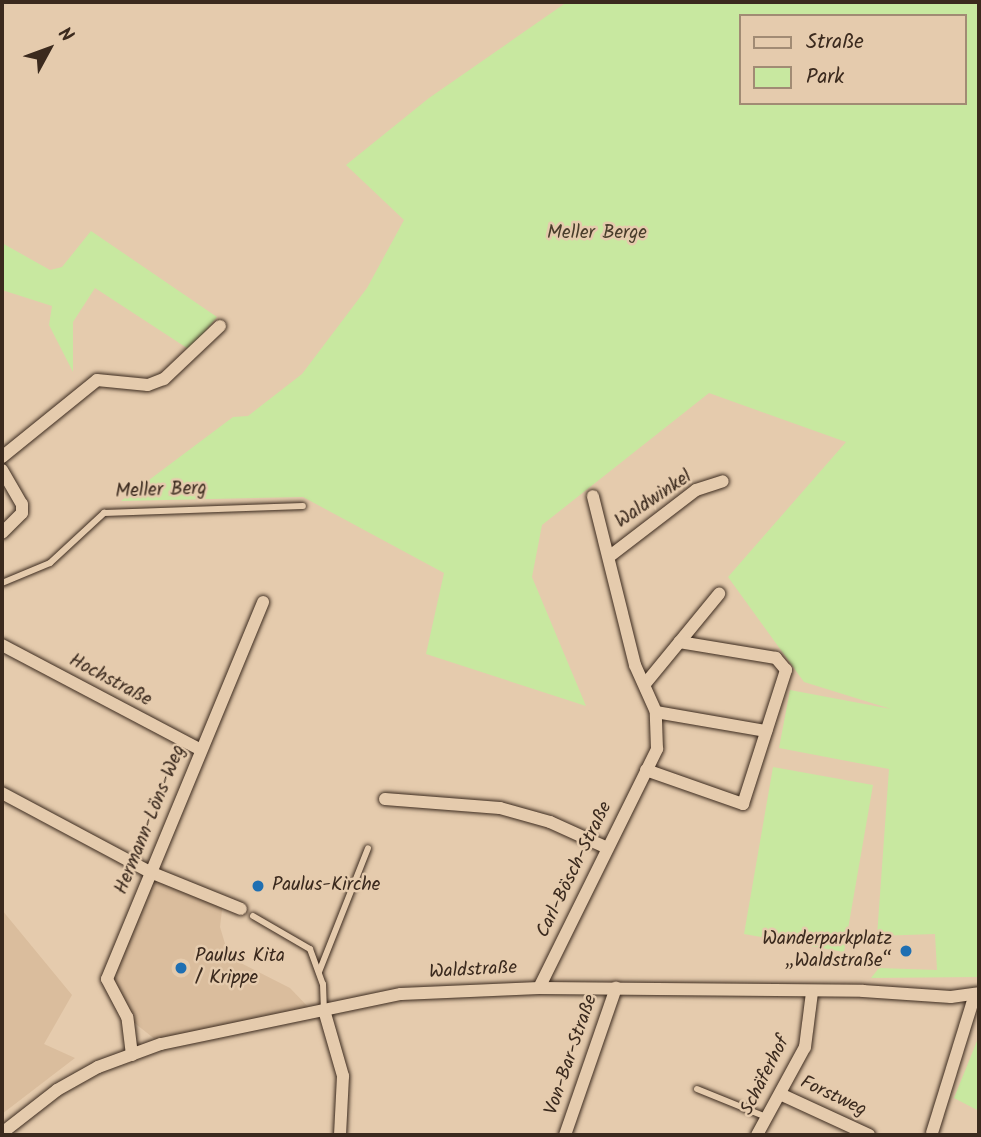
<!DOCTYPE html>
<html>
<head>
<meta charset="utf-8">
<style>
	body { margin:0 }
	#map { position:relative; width:981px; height:1137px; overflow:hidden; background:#e5cbad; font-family:Kalam,sans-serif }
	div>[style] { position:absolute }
	.built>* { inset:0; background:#dabd9d }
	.green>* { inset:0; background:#c8e8a0 }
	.roads { filter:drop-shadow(0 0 2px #3b2a1e) drop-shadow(0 0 2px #3b2a1e) }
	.lane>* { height:6px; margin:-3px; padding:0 3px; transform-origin:3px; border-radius:3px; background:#e5cbad }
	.street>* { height:12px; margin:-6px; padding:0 6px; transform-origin:6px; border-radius:6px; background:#e5cbad }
	.dots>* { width:19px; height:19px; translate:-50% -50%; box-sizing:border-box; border:4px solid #e5cbad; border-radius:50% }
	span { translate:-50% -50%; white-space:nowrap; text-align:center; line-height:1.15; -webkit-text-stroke:5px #e5cbad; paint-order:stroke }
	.park-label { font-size:19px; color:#493d2b }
	.street-label { font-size:19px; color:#3b2a1e }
	.poi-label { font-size:19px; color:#3b2a1e }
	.left { translate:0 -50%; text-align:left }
	.right { translate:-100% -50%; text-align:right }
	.frame { position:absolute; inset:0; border:4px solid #3b2a1e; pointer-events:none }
	.legend { position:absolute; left:739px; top:14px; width:228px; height:91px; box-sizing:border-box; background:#e5cbad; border:2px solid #a18b74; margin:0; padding:9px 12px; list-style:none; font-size:21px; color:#3b2a1e }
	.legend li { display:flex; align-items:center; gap:14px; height:35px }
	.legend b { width:35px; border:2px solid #a18b74 }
	.north { position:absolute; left:14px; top:14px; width:70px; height:70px; -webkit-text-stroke:5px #e5cbad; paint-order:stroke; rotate:49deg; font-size:19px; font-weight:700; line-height:28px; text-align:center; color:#3b2a1e }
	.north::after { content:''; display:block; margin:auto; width:24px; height:32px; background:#3b2a1e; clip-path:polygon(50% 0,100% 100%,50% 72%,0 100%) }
</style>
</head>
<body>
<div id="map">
	<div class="built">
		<i style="clip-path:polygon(150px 872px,223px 901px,220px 927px,229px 957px,290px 988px,313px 1012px,161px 1044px,127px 1017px,107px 979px)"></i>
		<i style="clip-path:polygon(2px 910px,72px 995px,44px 1044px,75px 1058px,2px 1114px)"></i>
	</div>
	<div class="green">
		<i style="clip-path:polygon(evenodd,567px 2px,979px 2px,979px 977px,871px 978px,879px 968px,937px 970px,935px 934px,877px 936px,889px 769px,779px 748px,790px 690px,891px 709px,804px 682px,728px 577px,846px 442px,709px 393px,542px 525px,532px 577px,586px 706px,426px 654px,444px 573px,303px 497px,121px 501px,233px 417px,248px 416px,302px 374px,367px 288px,404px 220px,346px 165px,429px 98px,567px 2px,741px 16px,965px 16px,965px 103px,741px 103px,741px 16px)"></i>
		<i style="clip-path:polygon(91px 231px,217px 317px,190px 350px,95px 288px,73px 322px,73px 372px,49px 325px,52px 306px,2px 290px,2px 243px,50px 270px,62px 267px)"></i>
		<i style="clip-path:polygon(773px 767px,873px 785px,844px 952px,744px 934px)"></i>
		<i style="clip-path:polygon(979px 1036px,979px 1111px,954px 1098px)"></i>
	</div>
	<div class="roads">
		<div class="lane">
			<i style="left:2px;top:583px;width:52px;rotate:-22.6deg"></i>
			<i style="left:50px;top:563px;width:74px;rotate:-42.8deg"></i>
			<i style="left:104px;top:513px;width:199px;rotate:-2deg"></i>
			<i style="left:253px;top:916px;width:66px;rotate:30.1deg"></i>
			<i style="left:310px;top:949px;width:37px;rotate:70deg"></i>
			<i style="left:323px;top:984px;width:26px;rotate:88deg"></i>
			<i style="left:319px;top:972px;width:133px;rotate:-68.4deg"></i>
			<i style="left:697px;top:1089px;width:74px;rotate:22.1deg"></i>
		</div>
		<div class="street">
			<i style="left:2px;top:457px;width:122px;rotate:-39deg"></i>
			<i style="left:97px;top:380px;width:51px;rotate:5.6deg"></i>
			<i style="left:148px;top:385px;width:17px;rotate:-21deg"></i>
			<i style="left:164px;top:379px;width:77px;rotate:-43.4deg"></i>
			<i style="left:2px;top:470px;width:39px;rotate:60deg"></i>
			<i style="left:22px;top:504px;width:9px;rotate:90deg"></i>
			<i style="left:22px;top:513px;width:28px;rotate:135deg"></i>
			<i style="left:610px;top:556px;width:108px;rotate:-37.5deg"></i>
			<i style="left:696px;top:490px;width:28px;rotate:-18deg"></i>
			<i style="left:2px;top:645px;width:225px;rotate:27.8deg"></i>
			<i style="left:645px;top:684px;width:117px;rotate:-50.6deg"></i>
			<i style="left:656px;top:712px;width:112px;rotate:9.8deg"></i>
			<i style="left:646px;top:770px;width:103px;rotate:19.3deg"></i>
			<i style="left:743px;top:804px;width:141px;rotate:-72.2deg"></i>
			<i style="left:786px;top:670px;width:16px;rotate:-130deg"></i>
			<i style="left:776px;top:658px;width:98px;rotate:-170.6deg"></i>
			<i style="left:2px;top:793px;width:168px;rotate:28.1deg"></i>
			<i style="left:150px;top:872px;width:98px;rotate:22.1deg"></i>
			<i style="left:385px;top:799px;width:115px;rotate:4.5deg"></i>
			<i style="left:500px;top:808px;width:52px;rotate:15.6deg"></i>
			<i style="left:550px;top:822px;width:60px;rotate:24.4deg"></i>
			<i style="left:539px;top:988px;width:267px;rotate:-63.7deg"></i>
			<i style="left:657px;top:749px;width:37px;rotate:-92deg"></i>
			<i style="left:656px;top:712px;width:51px;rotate:-114.1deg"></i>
			<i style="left:635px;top:665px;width:174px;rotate:-104deg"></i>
			<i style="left:324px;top:1010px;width:69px;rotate:73.9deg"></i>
			<i style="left:343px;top:1076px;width:59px;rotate:92.9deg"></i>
			<i style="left:132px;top:1055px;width:38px;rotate:-97deg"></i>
			<i style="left:127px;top:1017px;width:43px;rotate:-117.8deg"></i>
			<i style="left:107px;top:979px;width:408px;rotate:-67.5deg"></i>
			<i style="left:780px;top:1094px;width:98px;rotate:24.7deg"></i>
			<i style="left:2px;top:1133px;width:70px;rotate:-38deg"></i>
			<i style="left:57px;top:1090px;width:47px;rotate:-29.3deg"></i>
			<i style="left:98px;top:1067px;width:67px;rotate:-20.1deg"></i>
			<i style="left:161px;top:1044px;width:245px;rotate:-11.8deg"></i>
			<i style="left:401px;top:994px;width:138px;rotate:-2.5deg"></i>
			<i style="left:539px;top:988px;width:324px;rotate:0.5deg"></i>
			<i style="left:863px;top:991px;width:88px;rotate:3.9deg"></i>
			<i style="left:951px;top:997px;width:28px;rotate:-8deg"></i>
			<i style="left:932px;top:1133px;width:145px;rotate:-72.8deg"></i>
			<i style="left:565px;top:1135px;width:156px;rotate:-70.9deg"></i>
			<i style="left:757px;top:1135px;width:100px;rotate:-61.4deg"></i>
			<i style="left:805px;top:1047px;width:55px;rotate:-82.7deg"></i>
		</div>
	</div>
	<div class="dots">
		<i style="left:258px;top:886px;background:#1f6fb2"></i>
		<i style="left:906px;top:951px;background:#1f6fb2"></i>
		<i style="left:181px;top:968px;background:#1f6fb2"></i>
	</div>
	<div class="park-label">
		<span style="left:597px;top:234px">Meller Berge</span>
	</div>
	<div class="street-label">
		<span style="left:161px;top:491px;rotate:-2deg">Meller Berg</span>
		<span style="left:654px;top:500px;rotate:-34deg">Waldwinkel</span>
		<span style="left:110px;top:681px;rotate:28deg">Hochstraße</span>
		<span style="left:151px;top:820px;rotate:-68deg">Hermann-Löns-Weg</span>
		<span style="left:575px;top:870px;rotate:-64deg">Carl-Bösch-Straße</span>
		<span style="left:473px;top:971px;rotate:-3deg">Waldstraße</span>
		<span style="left:572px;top:1055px;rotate:-71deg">Von-Bar-Straße</span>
		<span style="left:766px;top:1076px;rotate:-63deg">Schäferhof</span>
		<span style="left:833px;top:1097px;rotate:25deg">Forstweg</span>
	</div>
	<div class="poi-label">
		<span class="left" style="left:272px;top:886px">Paulus-Kirche</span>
		<span class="right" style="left:892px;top:951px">Wanderparkplatz<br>„Waldstraße“</span>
		<span class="left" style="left:195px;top:968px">Paulus Kita<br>/ Krippe</span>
	</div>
	<div class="frame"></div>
	<ul class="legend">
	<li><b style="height:9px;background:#e5cbad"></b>Straße</li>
	<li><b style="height:19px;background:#c8e8a0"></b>Park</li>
	</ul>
	<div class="north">N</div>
</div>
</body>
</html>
